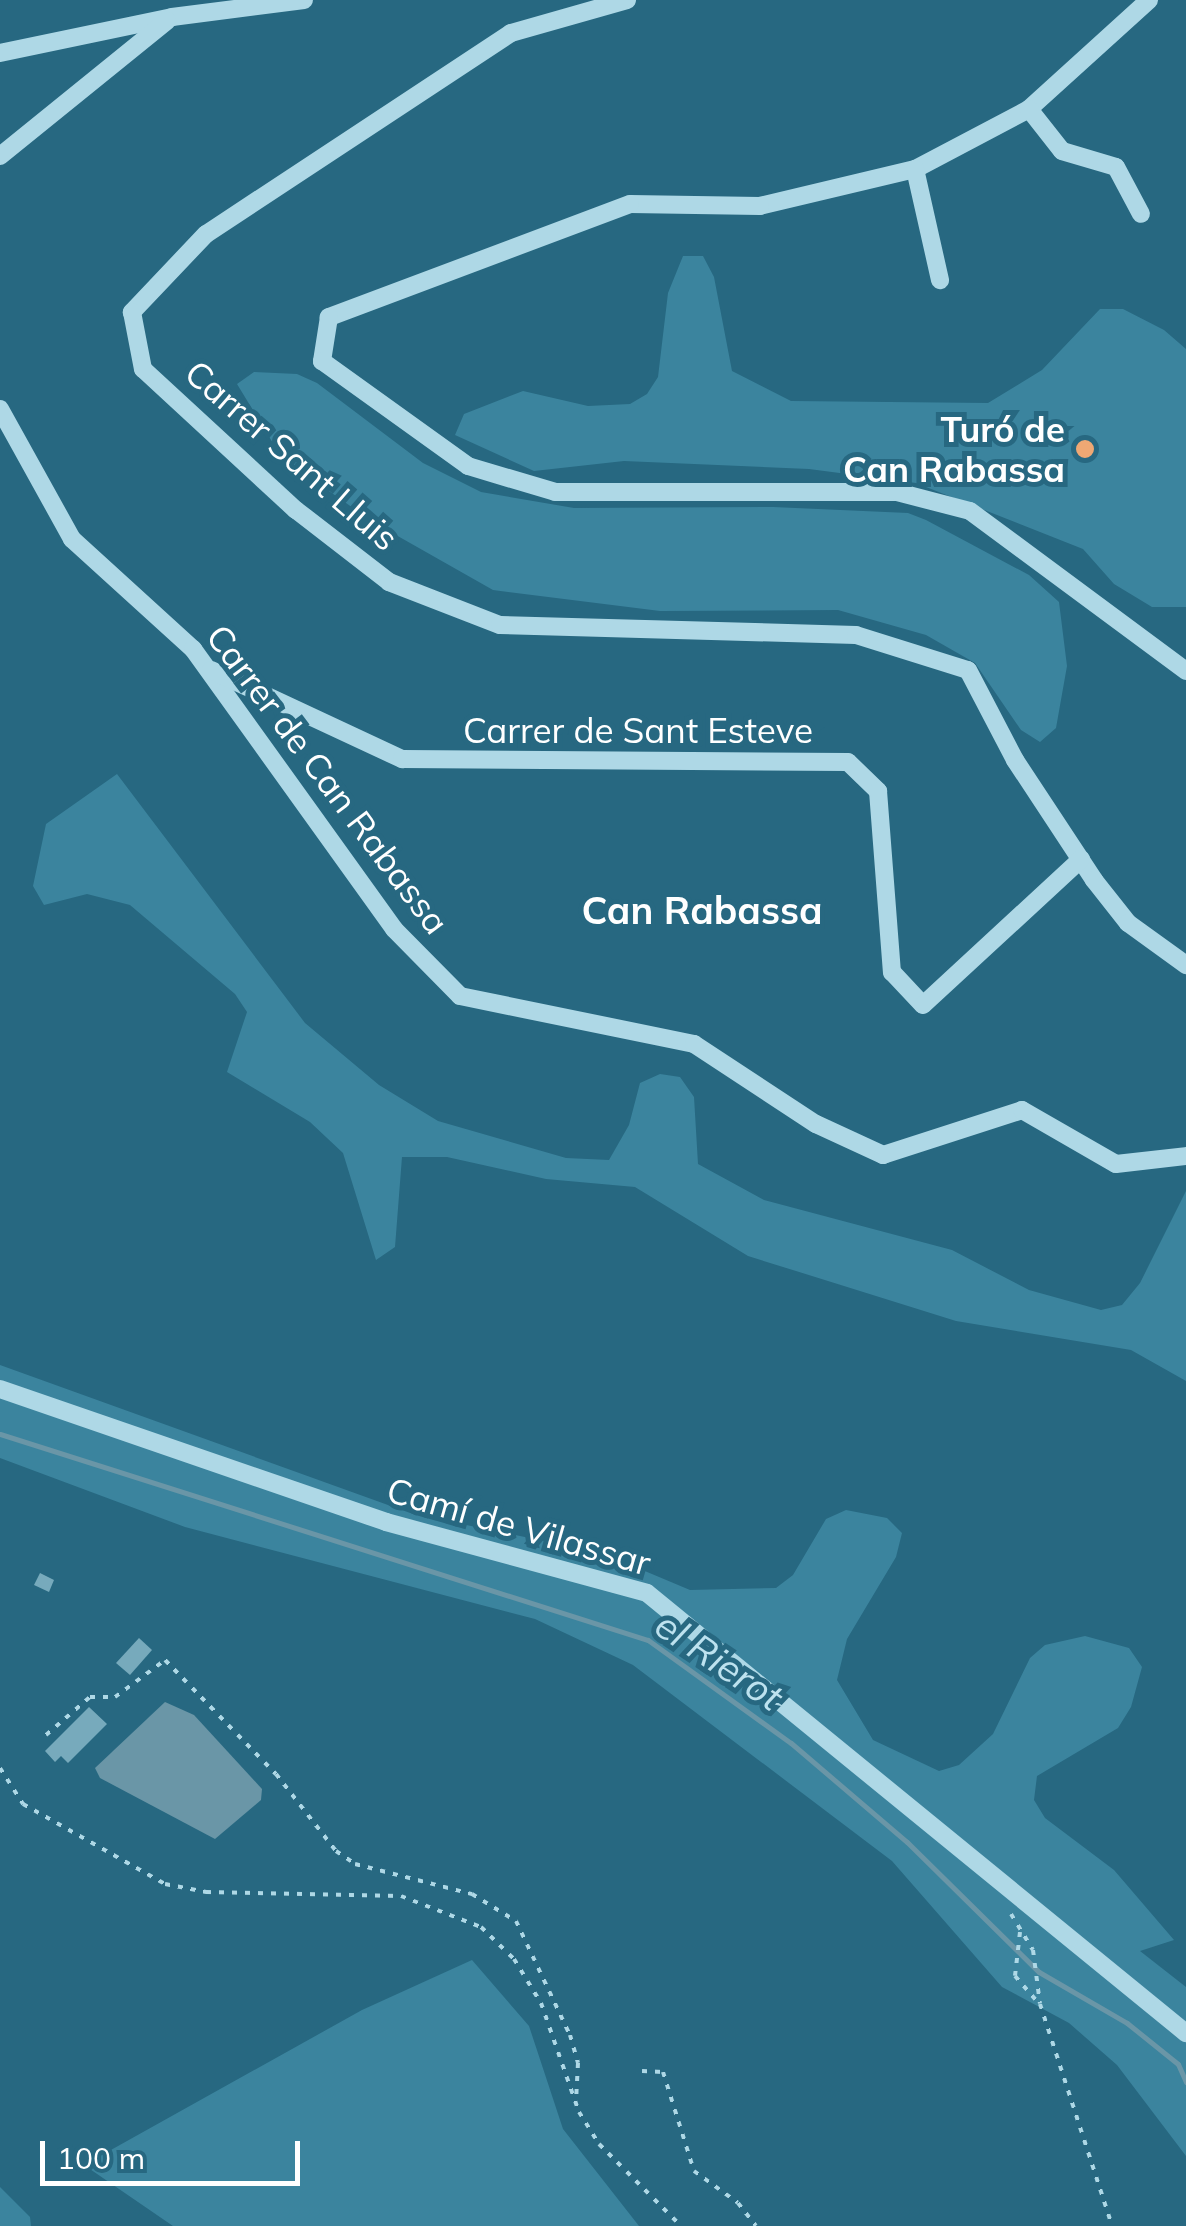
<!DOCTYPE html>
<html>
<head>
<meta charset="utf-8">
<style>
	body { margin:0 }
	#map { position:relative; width:1186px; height:2226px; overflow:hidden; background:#276881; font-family:Mulish,sans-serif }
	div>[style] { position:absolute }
	.green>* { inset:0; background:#3b849e }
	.water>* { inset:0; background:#6a96a7 }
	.stream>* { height:5px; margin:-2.5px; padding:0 2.5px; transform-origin:2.5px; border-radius:2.5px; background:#6a96a7 }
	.building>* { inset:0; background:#77aabc }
	.path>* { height:4px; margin-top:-2px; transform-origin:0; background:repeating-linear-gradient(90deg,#aed8e6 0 5px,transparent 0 13px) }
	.minor>* { height:18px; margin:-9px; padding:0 9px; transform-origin:9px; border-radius:9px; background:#aed8e6 }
	.dots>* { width:28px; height:28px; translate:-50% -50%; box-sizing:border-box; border:5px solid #276881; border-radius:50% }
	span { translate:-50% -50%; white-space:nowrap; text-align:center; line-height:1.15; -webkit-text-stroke:10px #276881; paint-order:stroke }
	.poi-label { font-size:35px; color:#fff; font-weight:700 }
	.right { translate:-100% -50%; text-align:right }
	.street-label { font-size:35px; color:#fff }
	.neighbourhood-label { font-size:38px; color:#fff; font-weight:700 }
	.water-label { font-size:38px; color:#bde2ef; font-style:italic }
	.scale { position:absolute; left:40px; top:2141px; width:260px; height:45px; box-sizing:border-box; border:5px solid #fff; border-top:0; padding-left:12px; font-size:30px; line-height:35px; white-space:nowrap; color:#fff; -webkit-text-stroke:8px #276881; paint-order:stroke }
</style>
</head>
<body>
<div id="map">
	<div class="green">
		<i style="clip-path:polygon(683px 256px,703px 256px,714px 277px,732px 371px,791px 401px,988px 403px,1042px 370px,1100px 309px,1123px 309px,1164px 330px,1186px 349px,1186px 607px,1152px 607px,1114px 584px,1083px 549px,916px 483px,809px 469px,624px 461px,534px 471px,455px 435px,464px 414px,523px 391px,588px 406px,630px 404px,647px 394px,658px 377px,668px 293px)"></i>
		<i style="clip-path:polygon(254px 372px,297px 374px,317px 383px,423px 463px,481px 492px,574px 508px,773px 507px,908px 513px,926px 520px,1029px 575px,1059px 602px,1067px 666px,1056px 728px,1040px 742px,1021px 730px,975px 663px,926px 635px,838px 610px,660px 611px,493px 590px,373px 522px,282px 458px,237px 384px)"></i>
		<i style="clip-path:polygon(117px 774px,305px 1023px,379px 1085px,438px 1121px,566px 1158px,609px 1160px,629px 1125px,640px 1083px,660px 1074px,680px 1077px,694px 1097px,698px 1164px,764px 1200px,952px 1250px,1029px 1290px,1101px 1310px,1122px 1305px,1140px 1283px,1186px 1191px,1186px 1381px,1131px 1350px,956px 1321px,748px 1256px,635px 1187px,546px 1179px,447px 1157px,402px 1157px,395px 1247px,376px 1260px,343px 1153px,310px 1122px,227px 1072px,247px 1012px,235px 994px,130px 905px,87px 894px,44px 905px,33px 886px,46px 824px)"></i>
		<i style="clip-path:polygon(0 1365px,413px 1514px,602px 1553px,690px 1590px,776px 1588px,793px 1575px,826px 1519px,846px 1510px,887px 1518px,902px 1533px,896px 1557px,847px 1639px,837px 1680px,873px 1740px,939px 1771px,959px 1765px,993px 1734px,1030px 1658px,1045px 1645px,1085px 1636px,1129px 1648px,1142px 1667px,1131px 1707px,1118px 1728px,1037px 1776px,1034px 1800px,1045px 1818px,1114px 1870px,1174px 1940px,1140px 1951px,1186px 1987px,1186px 2156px,1117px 2065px,1069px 2023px,1002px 1987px,892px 1861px,633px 1665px,535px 1619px,185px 1527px,0 1458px)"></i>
		<i style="clip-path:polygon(472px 1960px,529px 2026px,563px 2129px,639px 2226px,173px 2226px,84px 2165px,362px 2010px)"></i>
		<i style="clip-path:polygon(0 2187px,30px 2217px,31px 2226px,0 2226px)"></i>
	</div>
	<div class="water">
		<i style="clip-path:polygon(165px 1702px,194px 1715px,262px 1789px,261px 1800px,215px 1839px,100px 1778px,95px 1768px)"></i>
	</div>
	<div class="stream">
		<i style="left:0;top:1434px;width:680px;rotate:17.64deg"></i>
		<i style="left:648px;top:1640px;width:176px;rotate:35.8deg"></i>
		<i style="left:791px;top:1743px;width:153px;rotate:40.5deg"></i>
		<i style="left:907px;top:1842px;width:185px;rotate:44.6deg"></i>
		<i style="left:1039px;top:1972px;width:102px;rotate:30.1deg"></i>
		<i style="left:1127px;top:2023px;width:65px;rotate:38.8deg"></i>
		<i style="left:1178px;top:2064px;width:20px;rotate:66deg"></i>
	</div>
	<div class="building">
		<i style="clip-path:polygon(40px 1573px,54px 1580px,49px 1592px,34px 1585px)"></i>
		<i style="clip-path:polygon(139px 1638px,152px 1650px,130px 1675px,116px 1663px)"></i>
		<i style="clip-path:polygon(89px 1707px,107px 1724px,68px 1763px,61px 1756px,55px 1762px,45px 1751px)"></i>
	</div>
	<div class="path">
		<i style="left:46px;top:1735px;width:58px;rotate:-40.8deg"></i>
		<i style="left:90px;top:1697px;width:25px"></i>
		<i style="left:115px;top:1697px;width:62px;rotate:-36.5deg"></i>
		<i style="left:165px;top:1660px;width:159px;rotate:45.8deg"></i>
		<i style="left:276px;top:1774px;width:98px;rotate:52.1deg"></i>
		<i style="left:336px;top:1851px;width:23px;rotate:34deg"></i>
		<i style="left:355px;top:1864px;width:121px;rotate:14.4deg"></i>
		<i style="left:472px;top:1894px;width:52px;rotate:31.5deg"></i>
		<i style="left:516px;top:1921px;width:126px;rotate:64.7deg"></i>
		<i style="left:570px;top:2035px;width:29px;rotate:74deg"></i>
		<i style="left:578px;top:2063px;width:33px;rotate:93deg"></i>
		<i style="left:0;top:1768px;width:43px;rotate:57.4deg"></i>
		<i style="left:23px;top:1804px;width:163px;rotate:29.4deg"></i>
		<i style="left:165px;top:1884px;width:42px;rotate:11deg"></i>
		<i style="left:206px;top:1892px;width:195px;rotate:1.2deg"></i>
		<i style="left:401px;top:1896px;width:86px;rotate:21.2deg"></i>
		<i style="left:481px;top:1927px;width:46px;rotate:44.1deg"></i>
		<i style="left:514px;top:1959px;width:52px;rotate:58.5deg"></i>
		<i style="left:541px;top:2003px;width:115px;rotate:70.8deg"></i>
		<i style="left:579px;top:2112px;width:38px;rotate:58deg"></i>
		<i style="left:599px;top:2144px;width:116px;rotate:45deg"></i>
		<i style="left:1011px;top:1914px;width:42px;rotate:58.6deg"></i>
		<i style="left:1033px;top:1950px;width:54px;rotate:82.6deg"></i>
		<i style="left:1040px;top:2004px;width:233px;rotate:72deg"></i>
		<i style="left:1020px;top:1932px;width:44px;rotate:96.5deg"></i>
		<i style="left:1015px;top:1976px;width:35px;rotate:49deg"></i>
		<i style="left:642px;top:2071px;width:21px;rotate:3deg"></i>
		<i style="left:663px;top:2072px;width:104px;rotate:72.6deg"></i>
		<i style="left:694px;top:2171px;width:54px;rotate:36deg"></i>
		<i style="left:738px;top:2203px;width:29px;rotate:52deg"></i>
	</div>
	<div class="minor">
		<i style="left:627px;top:0;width:121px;rotate:164.1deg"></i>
		<i style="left:511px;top:33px;width:365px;rotate:146.6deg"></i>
		<i style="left:206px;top:234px;width:108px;rotate:133.5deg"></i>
		<i style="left:132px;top:312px;width:58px;rotate:79.1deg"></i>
		<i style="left:143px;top:369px;width:208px;rotate:42.7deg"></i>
		<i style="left:296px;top:510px;width:118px;rotate:37.7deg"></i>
		<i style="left:389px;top:582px;width:119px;rotate:21.2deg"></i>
		<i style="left:500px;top:625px;width:356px;rotate:1.6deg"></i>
		<i style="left:856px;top:635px;width:117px;rotate:17.4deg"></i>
		<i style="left:968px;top:670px;width:102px;rotate:62.4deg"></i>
		<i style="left:1015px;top:760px;width:144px;rotate:56.6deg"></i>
		<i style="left:1094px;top:880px;width:55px;rotate:51.7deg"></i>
		<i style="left:1128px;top:923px;width:72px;rotate:35.9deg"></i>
		<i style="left:1149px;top:0;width:162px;rotate:137.8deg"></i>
		<i style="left:1029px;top:109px;width:129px;rotate:152.2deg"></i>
		<i style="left:915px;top:169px;width:159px;rotate:166.6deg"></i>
		<i style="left:760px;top:206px;width:130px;rotate:-179.1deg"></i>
		<i style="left:630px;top:204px;width:322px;rotate:159.4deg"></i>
		<i style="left:329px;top:317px;width:45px;rotate:99deg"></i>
		<i style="left:322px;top:361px;width:180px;rotate:35.7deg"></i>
		<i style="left:468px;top:466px;width:91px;rotate:16.6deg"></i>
		<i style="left:555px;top:492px;width:342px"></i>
		<i style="left:897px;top:492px;width:75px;rotate:14.6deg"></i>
		<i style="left:970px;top:511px;width:269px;rotate:36.5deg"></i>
		<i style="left:0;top:53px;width:176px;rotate:-11.8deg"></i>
		<i style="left:172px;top:17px;width:133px;rotate:-7.3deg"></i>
		<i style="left:1029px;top:109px;width:53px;rotate:51.8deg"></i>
		<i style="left:1062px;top:151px;width:56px;rotate:16.5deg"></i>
		<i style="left:1116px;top:167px;width:53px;rotate:62deg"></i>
		<i style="left:0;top:156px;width:215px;rotate:-39deg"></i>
		<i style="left:915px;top:169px;width:114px;rotate:77.3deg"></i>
		<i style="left:0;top:409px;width:149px;rotate:61deg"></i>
		<i style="left:72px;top:539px;width:164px;rotate:42.3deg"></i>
		<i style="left:193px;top:649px;width:345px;rotate:54.3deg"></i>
		<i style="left:394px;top:929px;width:94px;rotate:45.4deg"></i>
		<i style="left:460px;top:996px;width:239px;rotate:11.6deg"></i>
		<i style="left:694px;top:1044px;width:146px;rotate:33.3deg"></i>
		<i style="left:816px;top:1124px;width:74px;rotate:24.8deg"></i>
		<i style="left:883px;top:1155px;width:146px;rotate:-17.9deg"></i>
		<i style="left:1022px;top:1110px;width:108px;rotate:29.9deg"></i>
		<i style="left:1116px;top:1164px;width:70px;rotate:-6.5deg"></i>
		<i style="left:211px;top:670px;width:211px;rotate:25deg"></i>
		<i style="left:402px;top:759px;width:446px;rotate:0.4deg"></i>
		<i style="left:848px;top:762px;width:42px;rotate:44deg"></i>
		<i style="left:878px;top:791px;width:182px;rotate:85.6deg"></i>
		<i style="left:892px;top:972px;width:45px;rotate:46.8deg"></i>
		<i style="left:923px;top:1005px;width:215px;rotate:-42.7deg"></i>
		<i style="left:0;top:1389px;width:408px;rotate:19deg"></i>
		<i style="left:386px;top:1522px;width:270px;rotate:15.2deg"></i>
		<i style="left:647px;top:1593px;width:696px;rotate:39.23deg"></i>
	</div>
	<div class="dots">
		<i style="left:1085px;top:449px;background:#efa874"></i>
	</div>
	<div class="poi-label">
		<span class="right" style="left:1065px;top:449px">Turó de<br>Can Rabassa</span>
	</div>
	<div class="street-label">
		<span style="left:292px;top:455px;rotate:41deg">Carrer Sant Lluis</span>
		<span style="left:638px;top:730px">Carrer de Sant Esteve</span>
		<span style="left:328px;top:779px;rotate:53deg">Carrer de Can Rabassa</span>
		<span style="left:519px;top:1526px;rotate:16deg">Camí de Vilassar</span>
	</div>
	<div class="neighbourhood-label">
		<span style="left:702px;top:911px">Can Rabassa</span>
	</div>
	<div class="water-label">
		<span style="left:719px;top:1661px;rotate:34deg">el Rierot</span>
	</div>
	<div class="scale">100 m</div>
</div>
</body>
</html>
